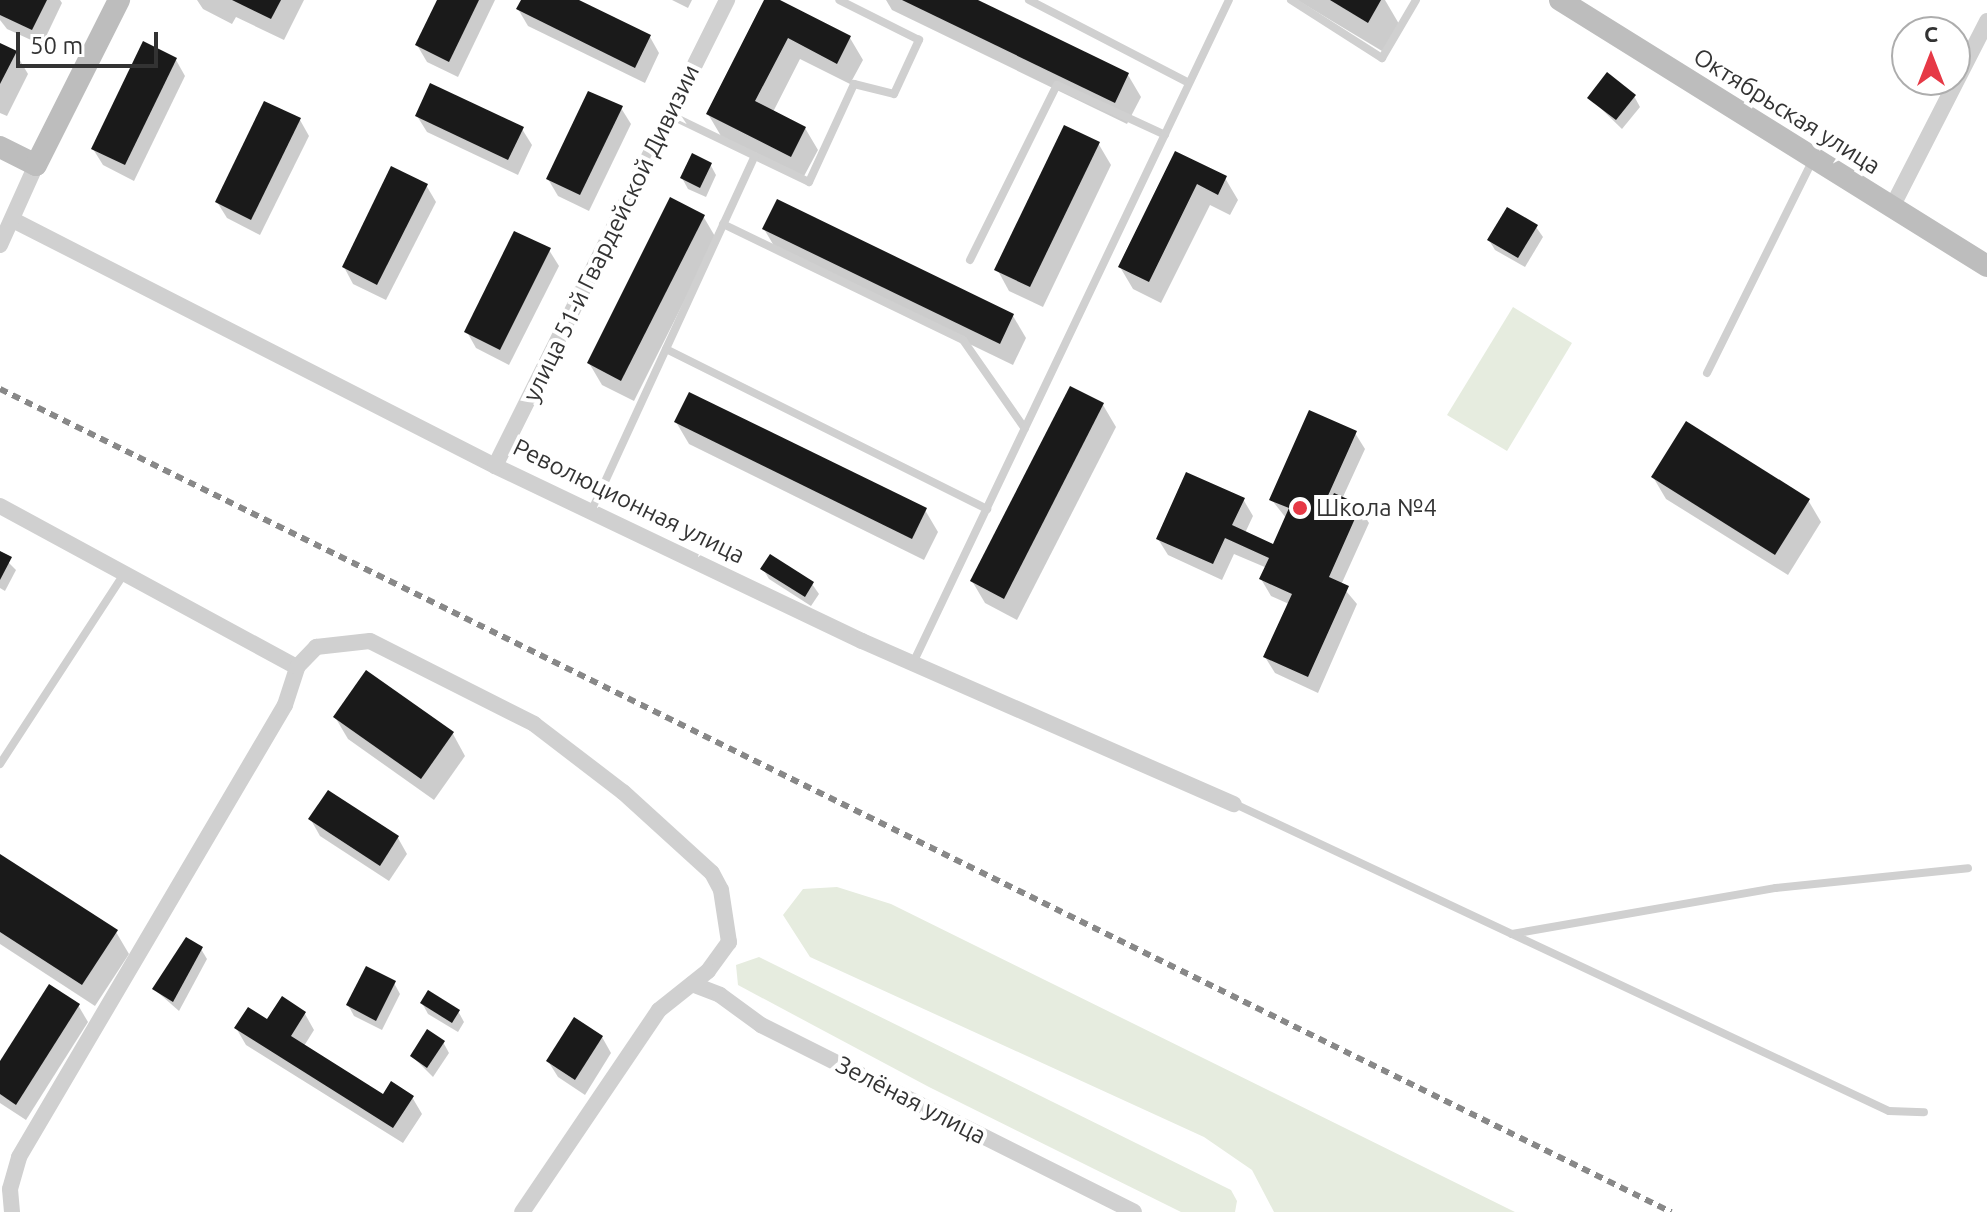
<!DOCTYPE html>
<html>
<head>
<meta charset="utf-8">
<style>
	body { margin:0 }
	#map { position:relative; width:1987px; height:1212px; overflow:hidden; background:#fff; font-family:Ubuntu,sans-serif }
	div>[style] { position:absolute }
	.green>* { inset:0; background:#e6ecdf }
	.shadow>* { inset:0; background:#0003 }
	.building>* { inset:0; background:#1a1a1a }
	.lane>* { height:8px; margin:-4px; padding:0 4px; transform-origin:4px; border-radius:4px; background:#d0d0d0 }
	.street>* { height:16px; margin:-8px; padding:0 8px; transform-origin:8px; border-radius:8px; background:#d0d0d0 }
	.secondary>* { height:22px; margin:-11px; padding:0 11px; transform-origin:11px; border-radius:11px; background:#bdbdbd }
	.rail>* { height:6px; margin-top:-3px; transform-origin:0; background:repeating-linear-gradient(90deg,#888 0 8px,transparent 0 14px) }
	.dots>* { width:22px; height:22px; translate:-50% -50%; box-sizing:border-box; border:4px solid #fff; border-radius:50% }
	span { translate:-50% -50%; white-space:nowrap; text-align:center; line-height:1.15; -webkit-text-stroke:8px #fff; paint-order:stroke }
	.street-label { font-size:24px; color:#333 }
	.poi-label { font-size:24px; color:#333 }
	.left { translate:0 -50%; text-align:left }
	.north { position:absolute; left:1891px; top:16px; width:80px; height:80px; box-sizing:border-box; background:#fff; border:2px solid #adadad; border-radius:50%; rotate:0deg; font-size:22px; font-weight:700; line-height:32px; text-align:center; color:#333 }
	.north::after { content:''; display:block; margin:auto; width:28px; height:36px; background:#e63946; clip-path:polygon(50% 0,100% 100%,50% 72%,0 100%) }
	.scale { position:absolute; left:16px; top:32px; width:142px; height:36px; box-sizing:border-box; border:4px solid #333; border-top:0; padding-left:10px; font-size:24px; line-height:28px; white-space:nowrap; color:#333; -webkit-text-stroke:6px #fff; paint-order:stroke }
</style>
</head>
<body>
<div id="map">
	<div class="green">
		<i style="clip-path:polygon(1513px 307px,1572px 343px,1507px 451px,1447px 415px)"></i>
		<i style="clip-path:polygon(837px 887px,891px 904px,1515px 1212px,1274px 1212px,1252px 1170px,1204px 1137px,810px 957px,783px 915px,803px 889px)"></i>
		<i style="clip-path:polygon(759px 957px,1231px 1190px,1237px 1201px,1235px 1212px,1181px 1212px,929px 1087px,738px 985px,736px 965px)"></i>
	</div>
	<div class="shadow">
		<i style="clip-path:polygon(0 0,60px 0,62px 3px,42px 45px,7px 29px,0 20px)"></i>
		<i style="clip-path:polygon(197px 0,304px 0,284px 40px,236px 17px,232px 24px,203px 9px)"></i>
		<i style="clip-path:polygon(439px 0,495px 0,458px 77px,427px 62px,417px 45px)"></i>
		<i style="clip-path:polygon(523px 0,575px 0,650px 37px,659px 53px,645px 83px,528px 26px,518px 9px)"></i>
		<i style="clip-path:polygon(672px 0,692px 0,688px 8px)"></i>
		<i style="clip-path:polygon(766px 0,850px 38px,863px 60px,850px 84px,800px 59px,773px 112px,805px 128px,818px 150px,803px 178px,721px 136px,708px 114px)"></i>
		<i style="clip-path:polygon(886px 0,974px 0,1128px 75px,1141px 97px,1127px 124px,892px 10px)"></i>
		<i style="clip-path:polygon(1297px 0,1385px 0,1402px 29px,1387px 54px)"></i>
		<i style="clip-path:polygon(0 45px,15px 52px,28px 74px,7px 116px,0 113px)"></i>
		<i style="clip-path:polygon(176px 60px,185px 76px,134px 181px,103px 165px,93px 149px)"></i>
		<i style="clip-path:polygon(1634px 96px,1640px 107px,1622px 129px,1590px 98px)"></i>
		<i style="clip-path:polygon(621px 108px,631px 124px,589px 211px,558px 196px,548px 179px)"></i>
		<i style="clip-path:polygon(417px 116px,522px 129px,532px 145px,518px 175px,427px 132px)"></i>
		<i style="clip-path:polygon(300px 120px,309px 136px,260px 235px,227px 218px,217px 202px)"></i>
		<i style="clip-path:polygon(1098px 143px,1111px 165px,1043px 307px,1009px 291px,997px 269px)"></i>
		<i style="clip-path:polygon(1176px 154px,1225px 178px,1238px 200px,1230px 215px,1210px 205px,1161px 303px,1133px 289px,1120px 267px)"></i>
		<i style="clip-path:polygon(710px 164px,716px 175px,706px 197px,688px 189px,682px 178px)"></i>
		<i style="clip-path:polygon(426px 185px,436px 202px,386px 300px,353px 284px,344px 267px)"></i>
		<i style="clip-path:polygon(778px 202px,1013px 316px,1026px 338px,1013px 365px,777px 251px,764px 229px)"></i>
		<i style="clip-path:polygon(703px 216px,716px 238px,634px 401px,602px 385px,589px 363px)"></i>
		<i style="clip-path:polygon(1536px 227px,1543px 237px,1525px 267px,1495px 250px,1489px 240px)"></i>
		<i style="clip-path:polygon(549px 250px,559px 266px,509px 365px,476px 348px,467px 332px)"></i>
		<i style="clip-path:polygon(1103px 405px,1116px 427px,1017px 620px,985px 603px,972px 581px)"></i>
		<i style="clip-path:polygon(676px 422px,925px 510px,938px 532px,924px 560px,689px 444px)"></i>
		<i style="clip-path:polygon(1355px 433px,1365px 449px,1342px 499px,1359px 507px,1369px 523px,1341px 585px,1357px 604px,1318px 693px,1275px 673px,1265px 657px,1289px 604px,1271px 596px,1261px 579px,1267px 568px,1234px 554px,1222px 580px,1168px 555px,1158px 539px,1243px 499px,1253px 516px,1245px 533px,1274px 546px,1286px 518px,1271px 499px)"></i>
		<i style="clip-path:polygon(1653px 477px,1808px 500px,1821px 522px,1788px 575px,1666px 499px)"></i>
		<i style="clip-path:polygon(0 554px,16px 570px,5px 591px,0 588px)"></i>
		<i style="clip-path:polygon(763px 569px,812px 584px,819px 594px,811px 606px,769px 579px)"></i>
		<i style="clip-path:polygon(335px 717px,453px 734px,465px 756px,434px 800px,348px 739px)"></i>
		<i style="clip-path:polygon(311px 820px,398px 838px,407px 854px,389px 881px,320px 836px)"></i>
		<i style="clip-path:polygon(0 856px,116px 932px,129px 954px,95px 1006px,0 944px)"></i>
		<i style="clip-path:polygon(201px 949px,207px 959px,179px 1011px,154px 989px)"></i>
		<i style="clip-path:polygon(394px 983px,400px 994px,382px 1030px,354px 1016px,348px 1005px)"></i>
		<i style="clip-path:polygon(422px 1003px,458px 1011px,464px 1022px,458px 1032px,428px 1014px)"></i>
		<i style="clip-path:polygon(78px 1005px,88px 1022px,26px 1120px,0 1103px,0 1065px)"></i>
		<i style="clip-path:polygon(305px 1014px,314px 1030px,304px 1046px,384px 1096px,412px 1097px,422px 1114px,403px 1143px,246px 1045px,236px 1028px)"></i>
		<i style="clip-path:polygon(602px 1037px,611px 1053px,585px 1095px,558px 1077px,548px 1061px)"></i>
		<i style="clip-path:polygon(443px 1042px,449px 1053px,433px 1077px,412px 1056px)"></i>
	</div>
	<div class="building">
		<i style="clip-path:polygon(0 0,47px 0,32px 30px,0 15px)"></i>
		<i style="clip-path:polygon(232px 0,281px 0,271px 19px)"></i>
		<i style="clip-path:polygon(437px 0,479px 0,449px 62px,415px 45px)"></i>
		<i style="clip-path:polygon(521px 0,579px 0,651px 35px,635px 68px,516px 9px)"></i>
		<i style="clip-path:polygon(764px 0,780px 0,851px 36px,837px 64px,788px 38px,755px 101px,806px 127px,791px 157px,706px 114px)"></i>
		<i style="clip-path:polygon(902px 0,978px 0,1129px 73px,1115px 103px)"></i>
		<i style="clip-path:polygon(1330px 0,1381px 0,1368px 23px)"></i>
		<i style="clip-path:polygon(143px 41px,177px 58px,125px 165px,91px 149px)"></i>
		<i style="clip-path:polygon(0 43px,17px 51px,0 84px)"></i>
		<i style="clip-path:polygon(1607px 72px,1636px 95px,1616px 120px,1587px 98px)"></i>
		<i style="clip-path:polygon(430px 83px,524px 127px,508px 160px,415px 116px)"></i>
		<i style="clip-path:polygon(588px 91px,623px 106px,580px 195px,546px 179px)"></i>
		<i style="clip-path:polygon(264px 101px,301px 118px,251px 220px,215px 202px)"></i>
		<i style="clip-path:polygon(1064px 125px,1100px 142px,1030px 287px,994px 270px)"></i>
		<i style="clip-path:polygon(1175px 151px,1227px 176px,1218px 195px,1197px 184px,1149px 282px,1118px 267px)"></i>
		<i style="clip-path:polygon(692px 153px,712px 163px,700px 188px,680px 178px)"></i>
		<i style="clip-path:polygon(391px 166px,428px 184px,377px 285px,342px 267px)"></i>
		<i style="clip-path:polygon(670px 197px,705px 215px,621px 381px,587px 363px)"></i>
		<i style="clip-path:polygon(777px 199px,1014px 314px,1000px 344px,762px 229px)"></i>
		<i style="clip-path:polygon(1507px 207px,1538px 225px,1518px 258px,1487px 240px)"></i>
		<i style="clip-path:polygon(514px 231px,551px 248px,500px 350px,464px 332px)"></i>
		<i style="clip-path:polygon(1070px 386px,1104px 403px,1004px 599px,970px 581px)"></i>
		<i style="clip-path:polygon(689px 392px,927px 508px,912px 539px,674px 422px)"></i>
		<i style="clip-path:polygon(1309px 410px,1357px 431px,1322px 509px,1326px 511px,1334px 493px,1361px 505px,1329px 577px,1349px 586px,1308px 677px,1263px 657px,1292px 594px,1259px 579px,1269px 558px,1225px 538px,1213px 564px,1156px 539px,1186px 472px,1245px 498px,1232px 525px,1273px 544px,1289px 508px,1269px 500px)"></i>
		<i style="clip-path:polygon(1686px 421px,1810px 499px,1775px 555px,1651px 477px)"></i>
		<i style="clip-path:polygon(0 551px,12px 557px,0 580px)"></i>
		<i style="clip-path:polygon(770px 554px,814px 582px,805px 597px,760px 569px)"></i>
		<i style="clip-path:polygon(366px 670px,454px 732px,421px 779px,333px 717px)"></i>
		<i style="clip-path:polygon(328px 790px,399px 836px,380px 866px,308px 819px)"></i>
		<i style="clip-path:polygon(0 854px,118px 930px,82px 985px,0 932px)"></i>
		<i style="clip-path:polygon(186px 937px,203px 947px,173px 1002px,152px 989px)"></i>
		<i style="clip-path:polygon(366px 966px,396px 981px,376px 1021px,346px 1005px)"></i>
		<i style="clip-path:polygon(49px 984px,80px 1004px,16px 1105px,0 1094px,0 1061px)"></i>
		<i style="clip-path:polygon(428px 990px,460px 1010px,452px 1023px,420px 1003px)"></i>
		<i style="clip-path:polygon(282px 996px,306px 1012px,291px 1036px,383px 1094px,391px 1081px,414px 1096px,393px 1128px,234px 1028px,248px 1007px,267px 1019px)"></i>
		<i style="clip-path:polygon(574px 1017px,603px 1036px,575px 1080px,546px 1061px)"></i>
		<i style="clip-path:polygon(427px 1029px,445px 1041px,427px 1068px,410px 1056px)"></i>
	</div>
	<div class="lane">
		<i style="left:1029px;top:0;width:180px;rotate:27.4deg"></i>
		<i style="left:1291px;top:0;width:108px;rotate:32.5deg"></i>
		<i style="left:1382px;top:58px;width:67px;rotate:-59.6deg"></i>
		<i style="left:755px;top:156px;width:60px;rotate:25.7deg"></i>
		<i style="left:809px;top:182px;width:108px;rotate:-65.3deg"></i>
		<i style="left:854px;top:84px;width:41px;rotate:14deg"></i>
		<i style="left:894px;top:94px;width:60px;rotate:-65.2deg"></i>
		<i style="left:919px;top:40px;width:89px;rotate:-153.4deg"></i>
		<i style="left:723px;top:224px;width:267px;rotate:25.8deg"></i>
		<i style="left:963px;top:340px;width:108px;rotate:55.1deg"></i>
		<i style="left:970px;top:260px;width:195px;rotate:-63.6deg"></i>
		<i style="left:1057px;top:85px;width:119px;rotate:24.8deg"></i>
		<i style="left:666px;top:349px;width:359px;rotate:26.5deg"></i>
		<i style="left:1707px;top:373px;width:239px;rotate:-63.6deg"></i>
		<i style="left:591px;top:512px;width:392px;rotate:-65.3deg"></i>
		<i style="left:755px;top:156px;width:94px;rotate:-154.2deg"></i>
		<i style="left:913px;top:663px;width:734px;rotate:-64.52deg"></i>
		<i style="left:0;top:764px;width:227px;rotate:-56.9deg"></i>
		<i style="left:1235px;top:804px;width:722px;rotate:25.15deg"></i>
		<i style="left:1889px;top:1111px;width:35px;rotate:2deg"></i>
		<i style="left:1512px;top:934px;width:268px;rotate:-9.9deg"></i>
		<i style="left:1776px;top:888px;width:193px;rotate:-5.9deg"></i>
	</div>
	<div class="street">
		<i style="left:1892px;top:207px;width:209px;rotate:-62.9deg"></i>
		<i style="left:13px;top:220px;width:541px;rotate:27.04deg"></i>
		<i style="left:495px;top:466px;width:407px;rotate:25.5deg"></i>
		<i style="left:862px;top:641px;width:406px;rotate:23.7deg"></i>
		<i style="left:0;top:245px;width:88px;rotate:-65.8deg"></i>
		<i style="left:495px;top:466px;width:521px;rotate:-63.53deg"></i>
		<i style="left:0;top:506px;width:338px;rotate:28.5deg"></i>
		<i style="left:692px;top:984px;width:30px;rotate:21deg"></i>
		<i style="left:720px;top:995px;width:51px;rotate:36.2deg"></i>
		<i style="left:761px;top:1025px;width:417px;rotate:26.6deg"></i>
		<i style="left:12px;top:1212px;width:23px;rotate:-95deg"></i>
		<i style="left:10px;top:1189px;width:33px;rotate:-74deg"></i>
		<i style="left:19px;top:1157px;width:524px;rotate:-59.52deg"></i>
		<i style="left:285px;top:705px;width:40px;rotate:-72deg"></i>
		<i style="left:297px;top:667px;width:28px;rotate:-46deg"></i>
		<i style="left:316px;top:647px;width:54px;rotate:-6.3deg"></i>
		<i style="left:370px;top:641px;width:184px;rotate:26.8deg"></i>
		<i style="left:534px;top:724px;width:112px;rotate:37.4deg"></i>
		<i style="left:623px;top:792px;width:120px;rotate:42.3deg"></i>
		<i style="left:712px;top:873px;width:19px;rotate:62deg"></i>
		<i style="left:721px;top:890px;width:53px;rotate:81.3deg"></i>
		<i style="left:729px;top:942px;width:36px;rotate:126deg"></i>
		<i style="left:708px;top:971px;width:63px;rotate:141.5deg"></i>
		<i style="left:659px;top:1010px;width:244px;rotate:124.1deg"></i>
	</div>
	<div class="secondary">
		<i style="left:1560px;top:0;width:503px;rotate:31.92deg"></i>
		<i style="left:0;top:147px;width:40px;rotate:26.6deg"></i>
		<i style="left:36px;top:165px;width:185px;rotate:-63.3deg"></i>
	</div>
	<div class="rail">
		<i style="left:0;top:389px;width:1863px;rotate:26.22deg"></i>
	</div>
	<div class="dots">
		<i style="left:1300px;top:508px;background:#e63946"></i>
	</div>
	<div class="street-label">
		<span style="left:1787px;top:111px;rotate:32deg">Октябрьская улица</span>
		<span style="left:611px;top:233px;rotate:-64deg">улица 51-й Гвардейской Дивизии</span>
		<span style="left:629px;top:501px;rotate:26deg">Революционная улица</span>
		<span style="left:911px;top:1100px;rotate:27deg">Зелёная улица</span>
	</div>
	<div class="poi-label">
		<span class="left" style="left:1316px;top:508px">Школа №4</span>
	</div>
	<div class="north">С</div>
	<div class="scale">50 m</div>
</div>
</body>
</html>
